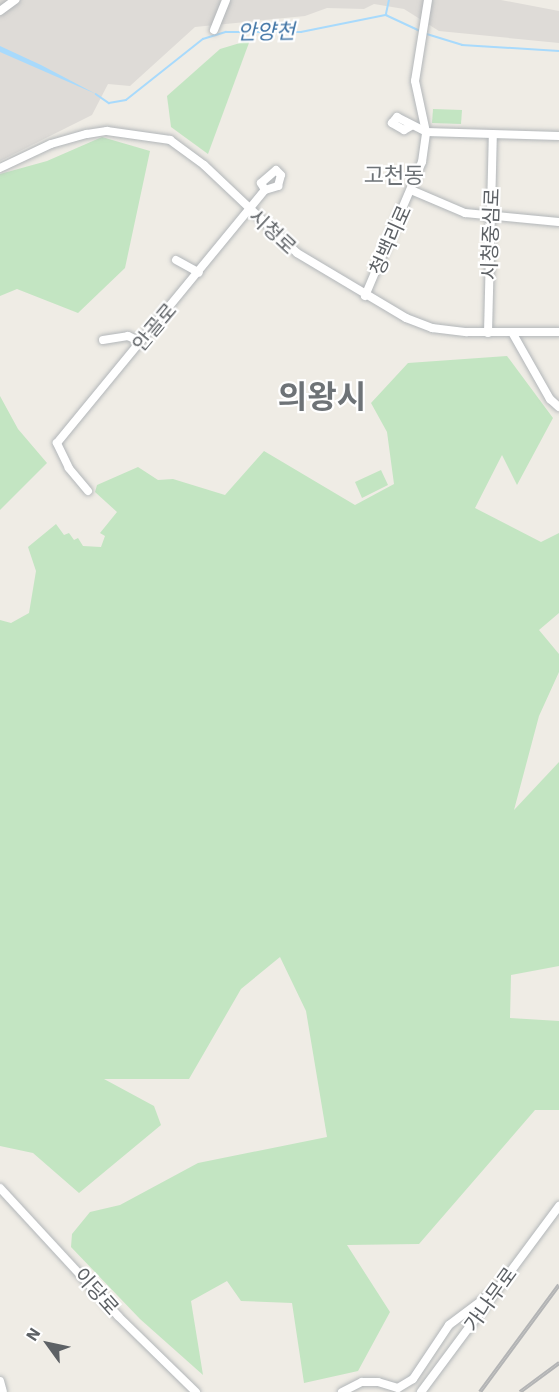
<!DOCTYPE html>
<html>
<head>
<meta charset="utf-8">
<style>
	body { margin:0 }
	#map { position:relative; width:559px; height:1392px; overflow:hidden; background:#efece5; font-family:"IBM Plex Sans","Noto Sans KR",sans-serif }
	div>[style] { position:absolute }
	.industrial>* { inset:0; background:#dedbd7 }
	.green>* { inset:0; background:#c3e5c2 }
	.water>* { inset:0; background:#a8dafc }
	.stream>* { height:1.5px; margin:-0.75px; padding:0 0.75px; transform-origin:0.75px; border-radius:0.75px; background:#a8dafc }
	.roads { filter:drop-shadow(0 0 2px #b2b6b9) drop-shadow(0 0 2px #b2b6b9) }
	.minor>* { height:8px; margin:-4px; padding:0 4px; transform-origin:4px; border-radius:4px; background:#fff }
	.rail>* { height:4px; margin-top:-2px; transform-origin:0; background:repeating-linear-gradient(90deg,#fff 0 4.5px,#b3b4b5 0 9px); box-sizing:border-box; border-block:2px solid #b3b4b5 }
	span { translate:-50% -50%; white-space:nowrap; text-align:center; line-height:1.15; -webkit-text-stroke:4.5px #fff; paint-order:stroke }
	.street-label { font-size:20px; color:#5d6165 }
	.water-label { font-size:21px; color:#4175a6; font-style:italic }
	.quarter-label { font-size:22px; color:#6e7377 }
	.town-label { font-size:32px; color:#6e7377; font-weight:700 }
	.north { position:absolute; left:18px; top:1314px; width:60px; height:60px; -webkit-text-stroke:4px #fff; paint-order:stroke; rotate:303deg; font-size:16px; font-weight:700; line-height:24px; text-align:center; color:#5d6165 }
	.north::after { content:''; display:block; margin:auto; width:21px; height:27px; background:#5d6165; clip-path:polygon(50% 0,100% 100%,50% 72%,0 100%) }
</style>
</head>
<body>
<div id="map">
	<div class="industrial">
		<i style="clip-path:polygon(0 0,501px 0,559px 11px,559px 43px,439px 31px,404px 9px,374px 4px,364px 9px,327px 8px,305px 16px,195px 27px,130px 86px,108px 84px,92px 115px,0 161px)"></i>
	</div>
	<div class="green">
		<i style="clip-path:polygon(250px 40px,208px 154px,171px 127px,167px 96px,220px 49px)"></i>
		<i style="clip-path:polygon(433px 109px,462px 110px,461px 124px,432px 123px)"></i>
		<i style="clip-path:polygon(102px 137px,150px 151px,125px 268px,78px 313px,17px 289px,0 296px,0 174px,47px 161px)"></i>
		<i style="clip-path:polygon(507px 356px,553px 418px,517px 485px,502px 455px,475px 508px,541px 542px,559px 533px,559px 613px,539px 630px,559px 654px,559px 672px,539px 716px,514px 810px,559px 762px,559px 966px,511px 975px,510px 1018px,559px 1021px,559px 1110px,535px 1110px,419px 1244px,347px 1245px,390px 1312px,358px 1371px,304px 1383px,292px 1303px,241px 1301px,227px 1281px,191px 1301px,203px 1375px,140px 1319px,71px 1247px,72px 1234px,90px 1212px,120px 1205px,198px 1163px,327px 1137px,306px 1011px,280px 957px,241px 989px,189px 1079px,104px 1079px,154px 1106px,161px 1125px,79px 1193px,33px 1153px,0 1146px,0 620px,11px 623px,29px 613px,36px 571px,28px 547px,56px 524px,64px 535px,69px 533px,74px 540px,78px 538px,83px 546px,101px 547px,105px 536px,100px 533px,117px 512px,95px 492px,97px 485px,138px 467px,158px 480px,173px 479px,225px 495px,264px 451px,355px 505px,394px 484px,387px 432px,371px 403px,408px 363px)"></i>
		<i style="clip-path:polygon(0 396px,18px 429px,47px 463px,0 510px)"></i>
		<i style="clip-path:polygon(381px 470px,388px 485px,362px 498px,355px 482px)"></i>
	</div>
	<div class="water">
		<i style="clip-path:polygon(0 46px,41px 65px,96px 94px,0 52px)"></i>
	</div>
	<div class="stream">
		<i style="left:386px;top:14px;width:14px;rotate:-78deg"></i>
		<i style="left:427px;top:34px;width:37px;rotate:17deg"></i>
		<i style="left:462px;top:45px;width:97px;rotate:3.5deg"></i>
		<i style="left:96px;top:94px;width:16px;rotate:35deg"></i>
		<i style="left:109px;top:103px;width:17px;rotate:-10deg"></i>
		<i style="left:126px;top:100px;width:98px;rotate:-38.4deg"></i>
		<i style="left:203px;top:39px;width:24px;rotate:-17deg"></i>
		<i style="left:226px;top:32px;width:75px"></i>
		<i style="left:301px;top:32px;width:87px;rotate:-11.3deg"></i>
		<i style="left:386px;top:15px;width:38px;rotate:25deg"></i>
	</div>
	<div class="roads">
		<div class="minor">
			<i style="left:0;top:11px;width:19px;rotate:-36deg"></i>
			<i style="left:214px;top:30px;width:32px;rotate:-68deg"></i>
			<i style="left:411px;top:126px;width:8px;rotate:150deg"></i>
			<i style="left:404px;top:130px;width:14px;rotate:-150deg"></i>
			<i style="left:392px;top:123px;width:8px;rotate:-50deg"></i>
			<i style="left:397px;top:117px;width:33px;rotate:27deg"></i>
			<i style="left:426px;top:132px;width:133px;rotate:1.7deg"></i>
			<i style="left:0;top:168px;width:56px;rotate:-25.2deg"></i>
			<i style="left:51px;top:144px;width:37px;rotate:-16deg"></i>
			<i style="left:87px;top:134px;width:20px;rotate:-9deg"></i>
			<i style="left:107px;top:131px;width:64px;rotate:8.1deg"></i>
			<i style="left:170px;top:140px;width:42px;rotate:36.3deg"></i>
			<i style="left:204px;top:165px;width:128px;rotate:43.4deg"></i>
			<i style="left:297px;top:253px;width:127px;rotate:30.8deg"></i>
			<i style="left:406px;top:318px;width:28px;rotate:21deg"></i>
			<i style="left:432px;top:328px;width:35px;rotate:7deg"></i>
			<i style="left:467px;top:332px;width:92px"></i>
			<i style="left:411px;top:190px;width:59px;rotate:23.1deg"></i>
			<i style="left:465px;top:213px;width:94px;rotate:5.5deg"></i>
			<i style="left:176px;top:260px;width:26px;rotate:29deg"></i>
			<i style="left:365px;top:296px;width:146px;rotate:-67deg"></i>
			<i style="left:422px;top:162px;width:30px;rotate:-82deg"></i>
			<i style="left:426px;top:132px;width:52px;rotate:-102.2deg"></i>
			<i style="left:415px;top:81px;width:82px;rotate:-80.9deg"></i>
			<i style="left:488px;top:333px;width:199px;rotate:-88.6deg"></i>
			<i style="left:513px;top:334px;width:75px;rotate:60.4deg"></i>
			<i style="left:550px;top:399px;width:12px;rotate:42deg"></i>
			<i style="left:103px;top:340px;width:25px;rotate:-9deg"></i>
			<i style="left:128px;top:336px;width:14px;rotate:25deg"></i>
			<i style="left:88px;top:491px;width:30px;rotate:-130deg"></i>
			<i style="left:69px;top:468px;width:28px;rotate:-116deg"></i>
			<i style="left:57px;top:443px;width:328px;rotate:-50.6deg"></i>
			<i style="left:265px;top:190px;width:14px;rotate:-17deg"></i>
			<i style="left:278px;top:186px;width:11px;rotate:-75deg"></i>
			<i style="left:281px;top:175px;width:7px;rotate:-135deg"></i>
			<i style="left:276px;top:170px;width:20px;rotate:139deg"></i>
			<i style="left:261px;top:183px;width:8px;rotate:60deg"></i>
			<i style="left:0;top:1188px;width:174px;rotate:47.3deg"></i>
			<i style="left:118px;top:1316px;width:109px;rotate:44.3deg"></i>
			<i style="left:0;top:1381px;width:11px;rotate:75deg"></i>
			<i style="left:342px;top:1392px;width:22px;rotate:-27deg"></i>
			<i style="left:362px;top:1382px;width:16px"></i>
			<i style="left:378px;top:1382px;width:21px;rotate:17deg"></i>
			<i style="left:398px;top:1388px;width:17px;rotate:-31deg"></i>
			<i style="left:413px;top:1379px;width:65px;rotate:-56.3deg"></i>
			<i style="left:449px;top:1325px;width:50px;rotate:-36.9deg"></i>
			<i style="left:421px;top:1392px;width:232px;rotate:-53.4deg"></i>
		</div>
	</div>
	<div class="rail">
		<i style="left:480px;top:1392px;width:133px;rotate:-53.6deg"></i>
		<i style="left:520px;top:1392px;width:49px;rotate:-36.6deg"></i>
	</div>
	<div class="street-label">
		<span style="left:273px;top:231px;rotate:43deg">시청로</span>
		<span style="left:490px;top:234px;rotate:-88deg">시청중심로</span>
		<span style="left:390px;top:240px;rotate:-66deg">청백리로</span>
		<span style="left:154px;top:327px;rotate:-50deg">안골로</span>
		<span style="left:97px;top:1291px;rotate:48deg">이당로</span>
		<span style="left:490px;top:1299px;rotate:-54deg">가나무로</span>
	</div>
	<div class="water-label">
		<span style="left:266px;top:31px;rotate:-1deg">안양천</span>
	</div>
	<div class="quarter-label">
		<span style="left:394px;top:175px">고천동</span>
	</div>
	<div class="town-label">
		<span style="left:322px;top:396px">의왕시</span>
	</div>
	<div class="north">N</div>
</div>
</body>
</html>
